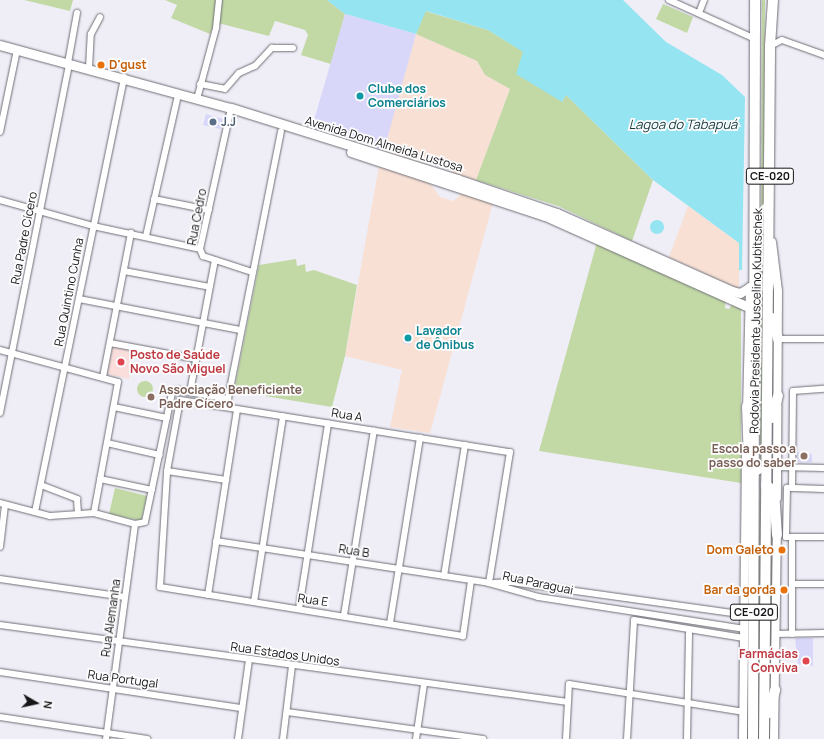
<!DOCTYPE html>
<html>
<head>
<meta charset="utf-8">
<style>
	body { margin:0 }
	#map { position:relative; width:824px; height:739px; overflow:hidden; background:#efeef7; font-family:Manrope,sans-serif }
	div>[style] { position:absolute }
	.industrial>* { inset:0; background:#f8e0d5 }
	.medical>* { inset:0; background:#f9dedc }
	.green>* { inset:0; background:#c2d9a6 }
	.round { border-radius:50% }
	.water>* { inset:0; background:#95e4f1 }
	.building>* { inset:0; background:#d8d6f9 }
	.roads { filter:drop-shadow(0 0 1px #6e6e75) drop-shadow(0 0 1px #6e6e75) }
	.minor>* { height:6px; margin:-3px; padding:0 3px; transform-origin:3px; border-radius:3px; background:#fff }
	.secondary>* { height:8px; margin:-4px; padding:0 4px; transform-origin:4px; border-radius:4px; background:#fff }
	.primary>* { height:9px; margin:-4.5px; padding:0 4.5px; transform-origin:4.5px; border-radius:4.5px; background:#fff }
	.trunk>* { height:10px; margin:-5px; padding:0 5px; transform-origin:5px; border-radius:5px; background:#fff }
	.dots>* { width:11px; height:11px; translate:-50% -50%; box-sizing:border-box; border:2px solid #fdfdfe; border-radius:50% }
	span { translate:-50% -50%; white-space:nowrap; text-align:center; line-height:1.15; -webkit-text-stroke:3.5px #fdfdfe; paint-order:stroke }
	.shield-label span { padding:1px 3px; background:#fdfdfe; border:1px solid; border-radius:3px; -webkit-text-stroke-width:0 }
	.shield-label { font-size:11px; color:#161619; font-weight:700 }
	.food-label { font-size:12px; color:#c56008; font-weight:700 }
	.left { translate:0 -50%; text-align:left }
	.right { translate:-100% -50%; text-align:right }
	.culture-label { font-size:12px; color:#0d838f; font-weight:700 }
	.service-label { font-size:12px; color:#4e5e75; font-weight:700 }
	.street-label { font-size:12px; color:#161619 }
	.health-label { font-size:12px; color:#be3a42; font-weight:700 }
	.education-label { font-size:12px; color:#785e54; font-weight:700 }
	.water-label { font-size:13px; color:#13393f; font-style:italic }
	.north { position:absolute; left:16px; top:683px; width:40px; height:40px; -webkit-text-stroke:3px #fdfdfe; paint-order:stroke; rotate:99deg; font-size:11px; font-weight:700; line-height:16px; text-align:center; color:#161619 }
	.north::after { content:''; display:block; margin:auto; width:14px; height:18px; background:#161619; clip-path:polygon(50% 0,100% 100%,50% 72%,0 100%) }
</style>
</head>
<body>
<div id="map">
	<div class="industrial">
		<i style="clip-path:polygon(416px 34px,477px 61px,485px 75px,510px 89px,476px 180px,453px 173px,451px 168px,431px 159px,426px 163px,383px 151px)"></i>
		<i style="clip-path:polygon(379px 166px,429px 182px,440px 197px,453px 201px,463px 193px,493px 203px,430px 433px,390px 427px,402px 370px,345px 356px)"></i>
		<i style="clip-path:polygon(688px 206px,739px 243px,739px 289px,669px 257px)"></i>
	</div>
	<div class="medical">
		<i style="clip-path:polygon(113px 346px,134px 350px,129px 379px,107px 374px)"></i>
	</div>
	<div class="green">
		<i style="clip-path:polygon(24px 0,73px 0,70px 11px)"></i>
		<i style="clip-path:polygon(165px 0,327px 0,345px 14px,331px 64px,301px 55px,308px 35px,305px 30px,275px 21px,269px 36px,222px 24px,214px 25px,210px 34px,171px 18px,177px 5px)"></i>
		<i style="clip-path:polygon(762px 0,765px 0,762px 466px,760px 465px)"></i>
		<i style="clip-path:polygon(663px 4px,693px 17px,687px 33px,656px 19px)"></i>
		<i style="clip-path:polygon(425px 11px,488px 30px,524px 52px,562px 102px,566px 95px,653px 180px,632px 241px,558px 206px,476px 180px,510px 89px,485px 75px,477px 61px,416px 34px)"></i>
		<i style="clip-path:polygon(597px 242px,726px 300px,725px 308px,729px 309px,733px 303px,741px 308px,741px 483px,539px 451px)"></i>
		<i style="clip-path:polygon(296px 259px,297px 266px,305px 264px,306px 272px,314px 270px,357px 285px,345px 356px,332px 407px,234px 391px,259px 265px)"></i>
		<i class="round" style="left:137px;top:381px;width:16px;height:16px"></i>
		<i style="clip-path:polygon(115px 488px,147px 496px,141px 521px,109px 514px)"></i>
		<i style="clip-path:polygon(761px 488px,760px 739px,757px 739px,760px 490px)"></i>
		<i style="clip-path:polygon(772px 493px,772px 671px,769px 697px,770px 624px)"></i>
	</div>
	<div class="water">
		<i style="clip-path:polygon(327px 0,623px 0,666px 42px,722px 75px,745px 97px,742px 270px,739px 270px,739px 243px,653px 180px,566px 95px,562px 102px,516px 74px,523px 52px,488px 30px,426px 11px,416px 34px,345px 14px)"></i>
		<i class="round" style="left:650px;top:220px;width:14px;height:14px"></i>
	</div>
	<div class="building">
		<i style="clip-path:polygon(345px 14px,416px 34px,384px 150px,312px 127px)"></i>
		<i style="clip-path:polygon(206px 114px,223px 119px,220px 129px,203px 125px)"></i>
		<i style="clip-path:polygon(406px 332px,413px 334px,410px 345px,403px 343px)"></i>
		<i style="clip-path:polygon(797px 452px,812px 454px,812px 462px,797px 462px)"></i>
		<i style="clip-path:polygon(795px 638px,813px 638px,813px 666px,798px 664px)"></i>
	</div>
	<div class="roads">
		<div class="minor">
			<i style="left:669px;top:0;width:94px;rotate:24.4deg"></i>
			<i style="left:699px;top:13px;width:14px;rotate:-69deg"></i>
			<i style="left:770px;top:46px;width:13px;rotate:-27deg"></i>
			<i style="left:782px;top:40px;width:45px;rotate:19.7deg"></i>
			<i style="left:68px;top:63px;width:51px;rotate:-79.8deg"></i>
			<i style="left:89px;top:68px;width:34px;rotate:-87deg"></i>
			<i style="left:91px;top:34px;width:19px;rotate:-62deg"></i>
			<i style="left:200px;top:84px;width:25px;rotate:11deg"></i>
			<i style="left:225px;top:89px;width:21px;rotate:-49deg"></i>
			<i style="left:239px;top:73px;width:17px;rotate:-24deg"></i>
			<i style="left:255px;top:66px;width:25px;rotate:-47deg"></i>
			<i style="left:272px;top:48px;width:21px"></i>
			<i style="left:197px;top:99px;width:73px;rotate:-75deg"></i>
			<i style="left:216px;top:28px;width:28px;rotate:-84deg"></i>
			<i style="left:231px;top:108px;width:144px;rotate:102.4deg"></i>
			<i style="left:200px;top:249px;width:8px;rotate:67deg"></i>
			<i style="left:203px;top:256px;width:52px;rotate:18.1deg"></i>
			<i style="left:0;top:132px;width:79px;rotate:-78.3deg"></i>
			<i style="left:154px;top:199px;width:56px;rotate:11.3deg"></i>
			<i style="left:0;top:200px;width:97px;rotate:15.6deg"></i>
			<i style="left:93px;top:226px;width:109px;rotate:12.1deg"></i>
			<i style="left:146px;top:236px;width:140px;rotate:-77.2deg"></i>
			<i style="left:124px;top:271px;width:87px;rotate:10.5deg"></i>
			<i style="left:79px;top:299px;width:164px;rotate:10.9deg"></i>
			<i style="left:778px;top:339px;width:46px"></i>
			<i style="left:110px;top:343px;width:87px;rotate:10.5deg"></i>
			<i style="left:0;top:350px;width:122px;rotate:15.2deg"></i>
			<i style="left:118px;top:382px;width:133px;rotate:100.4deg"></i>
			<i style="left:103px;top:377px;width:147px;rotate:-79deg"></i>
			<i style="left:190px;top:392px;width:134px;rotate:-79.3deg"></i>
			<i style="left:114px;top:407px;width:54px;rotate:11.7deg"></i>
			<i style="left:0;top:413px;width:352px;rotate:-78.8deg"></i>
			<i style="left:107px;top:443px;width:54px;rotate:12.8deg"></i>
			<i style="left:777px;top:467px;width:47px;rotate:1.2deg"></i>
			<i style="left:167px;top:471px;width:60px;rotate:8.7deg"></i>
			<i style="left:100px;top:479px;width:53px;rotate:11.9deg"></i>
			<i style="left:41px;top:485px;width:39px;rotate:21deg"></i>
			<i style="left:77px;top:499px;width:13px;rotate:86deg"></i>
			<i style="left:792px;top:488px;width:97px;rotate:-89.4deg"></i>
			<i style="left:793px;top:391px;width:31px;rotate:-4deg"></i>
			<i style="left:824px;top:489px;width:37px;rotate:-178deg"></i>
			<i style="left:787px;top:488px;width:49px;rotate:91.2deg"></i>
			<i style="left:786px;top:537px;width:38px"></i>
			<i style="left:0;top:503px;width:52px;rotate:14.6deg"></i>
			<i style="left:50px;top:516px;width:44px;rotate:-3.9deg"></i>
			<i style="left:94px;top:513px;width:42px;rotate:15deg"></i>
			<i style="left:135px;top:524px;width:10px;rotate:-11deg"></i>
			<i style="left:145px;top:522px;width:132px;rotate:-78.2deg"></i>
			<i style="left:172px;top:393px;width:7px;rotate:-27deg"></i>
			<i style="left:178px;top:390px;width:51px;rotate:10.2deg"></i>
			<i style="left:228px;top:399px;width:273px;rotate:-78.8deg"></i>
			<i style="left:35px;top:512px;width:444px;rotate:-78.4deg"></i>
			<i style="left:216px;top:541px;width:276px;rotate:8.7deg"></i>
			<i style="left:489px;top:583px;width:51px;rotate:15.9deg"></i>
			<i style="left:538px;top:597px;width:208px;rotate:8.8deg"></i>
			<i style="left:0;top:547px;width:42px;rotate:-83.2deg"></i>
			<i style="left:444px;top:576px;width:133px;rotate:-80.9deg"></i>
			<i style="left:0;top:579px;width:126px;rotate:8.2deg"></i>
			<i style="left:471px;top:581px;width:56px;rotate:98.3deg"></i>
			<i style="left:463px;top:636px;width:307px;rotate:-170.8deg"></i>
			<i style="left:160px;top:587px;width:116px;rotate:-86.5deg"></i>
			<i style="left:167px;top:471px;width:72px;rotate:-79.6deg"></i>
			<i style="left:180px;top:400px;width:334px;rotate:9deg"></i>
			<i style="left:510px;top:452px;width:133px;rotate:99.1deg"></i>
			<i style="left:494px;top:583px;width:17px;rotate:-3deg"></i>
			<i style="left:511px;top:582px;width:236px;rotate:8deg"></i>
			<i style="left:792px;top:584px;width:32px"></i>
			<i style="left:208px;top:595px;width:188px;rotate:-81.1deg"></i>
			<i style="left:254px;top:602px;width:188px;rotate:-81.1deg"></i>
			<i style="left:299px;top:609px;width:188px;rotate:-81.1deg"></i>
			<i style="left:344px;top:615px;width:187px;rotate:-80.8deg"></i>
			<i style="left:390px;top:623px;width:188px;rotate:-80.8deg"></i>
			<i style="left:0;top:625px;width:573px;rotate:7.72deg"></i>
			<i style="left:775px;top:634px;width:49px;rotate:-1.2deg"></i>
			<i style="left:792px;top:634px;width:97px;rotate:-90deg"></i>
			<i style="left:0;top:672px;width:245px;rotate:8.5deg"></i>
			<i style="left:287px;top:712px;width:198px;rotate:7.8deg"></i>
			<i style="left:0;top:717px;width:149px;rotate:8.5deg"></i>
			<i style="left:106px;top:739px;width:217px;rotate:-82.3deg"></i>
			<i style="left:238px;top:739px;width:80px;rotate:-82.1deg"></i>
			<i style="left:283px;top:739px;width:74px;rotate:-83deg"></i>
			<i style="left:416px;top:739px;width:56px;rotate:-81.7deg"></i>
			<i style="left:566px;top:739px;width:55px;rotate:-86.9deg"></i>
			<i style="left:569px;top:684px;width:176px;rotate:9.1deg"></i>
			<i style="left:627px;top:739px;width:119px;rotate:-86.6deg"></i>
			<i style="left:634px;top:620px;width:111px;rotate:9.3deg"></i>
			<i style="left:687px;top:739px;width:109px;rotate:-88.9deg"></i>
		</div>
		<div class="secondary">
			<i style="left:772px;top:242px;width:49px;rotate:83deg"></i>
			<i style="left:778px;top:291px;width:207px;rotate:90.3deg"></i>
			<i style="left:747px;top:410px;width:123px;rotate:-88.6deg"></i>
			<i style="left:743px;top:739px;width:283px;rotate:-89.4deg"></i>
			<i style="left:774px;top:739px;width:209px;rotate:-89.2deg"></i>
		</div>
		<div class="primary">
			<i style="left:0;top:45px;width:239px;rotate:15.3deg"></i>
			<i style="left:231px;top:108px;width:237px;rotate:17.4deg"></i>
			<i style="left:457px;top:179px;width:106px;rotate:18.8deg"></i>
			<i style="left:557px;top:213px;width:192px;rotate:24deg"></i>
			<i style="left:732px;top:291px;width:8px;rotate:14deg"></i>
			<i style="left:740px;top:293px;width:12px;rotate:-31deg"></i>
			<i style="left:351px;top:152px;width:204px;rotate:18.3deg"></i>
			<i style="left:545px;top:216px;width:222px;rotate:24.1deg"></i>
		</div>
		<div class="trunk">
			<i style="left:772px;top:318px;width:22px;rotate:74deg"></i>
			<i style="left:747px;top:406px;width:57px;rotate:88deg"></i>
			<i style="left:749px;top:463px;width:11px;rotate:38deg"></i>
			<i style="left:772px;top:418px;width:23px;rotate:-75deg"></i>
			<i style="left:766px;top:485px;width:10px;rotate:37deg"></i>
			<i style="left:774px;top:491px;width:44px;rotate:86.1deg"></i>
			<i style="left:769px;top:713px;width:24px;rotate:-75deg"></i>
			<i style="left:753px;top:739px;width:739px;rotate:-89.84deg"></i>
			<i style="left:764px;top:739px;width:693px;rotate:-89.5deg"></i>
			<i style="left:770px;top:46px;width:46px;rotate:-86.3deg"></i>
		</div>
	</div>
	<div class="dots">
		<i style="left:101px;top:65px;background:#e8710a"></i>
		<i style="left:360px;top:96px;background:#0f9aa8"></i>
		<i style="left:213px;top:122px;background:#5c6f8a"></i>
		<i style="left:408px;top:338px;background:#0f9aa8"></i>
		<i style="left:121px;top:362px;background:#e0444e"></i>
		<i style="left:151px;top:397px;background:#8d6e63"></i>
		<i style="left:804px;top:456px;background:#8d6e63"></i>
		<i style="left:782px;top:550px;background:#e8710a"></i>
		<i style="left:784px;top:590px;background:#e8710a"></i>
		<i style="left:806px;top:661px;background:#e0444e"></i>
	</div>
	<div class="shield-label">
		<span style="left:770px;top:176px">CE-020</span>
		<span style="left:754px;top:612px">CE-020</span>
	</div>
	<div class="food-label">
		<span class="left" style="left:109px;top:65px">D'gust</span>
		<span class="right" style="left:774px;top:550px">Dom Galeto</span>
		<span class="right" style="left:776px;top:590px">Bar da gorda</span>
	</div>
	<div class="culture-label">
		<span class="left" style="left:368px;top:96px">Clube dos<br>Comerciários</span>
		<span class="left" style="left:416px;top:338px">Lavador<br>de Ônibus</span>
	</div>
	<div class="service-label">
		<span class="left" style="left:221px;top:122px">J.J</span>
	</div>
	<div class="street-label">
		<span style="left:384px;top:144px;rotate:17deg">Avenida Dom Almeida Lustosa</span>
		<span style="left:197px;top:217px;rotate:-79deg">Rua Cedro</span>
		<span style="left:24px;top:238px;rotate:-79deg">Rua Padre Cícero</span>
		<span style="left:69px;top:292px;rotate:-79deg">Rua Quintino Cunha</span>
		<span style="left:756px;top:321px;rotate:-89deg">Rodovia Presidente Juscelino Kubitschek</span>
		<span style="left:347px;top:415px;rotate:9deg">Rua A</span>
		<span style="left:354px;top:551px;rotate:9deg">Rua B</span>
		<span style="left:538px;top:583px;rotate:12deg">Rua Paraguai</span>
		<span style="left:313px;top:600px;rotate:8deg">Rua E</span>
		<span style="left:111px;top:618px;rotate:-82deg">Rua Alemanha</span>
		<span style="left:285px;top:654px;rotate:8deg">Rua Estados Unidos</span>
		<span style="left:123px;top:679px;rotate:8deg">Rua Portugal</span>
	</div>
	<div class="health-label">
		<span class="left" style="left:130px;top:362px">Posto de Saúde<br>Novo São Miguel</span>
		<span class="right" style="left:798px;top:661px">Farmácias<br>Conviva</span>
	</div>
	<div class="education-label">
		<span class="left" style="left:159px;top:397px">Associação Beneficiente<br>Padre Cícero</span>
		<span class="right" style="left:796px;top:456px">Escola passo a<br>passo do saber</span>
	</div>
	<div class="water-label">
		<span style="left:683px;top:124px">Lagoa do Tabapuá</span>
	</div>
	<div class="north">N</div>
</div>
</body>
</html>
